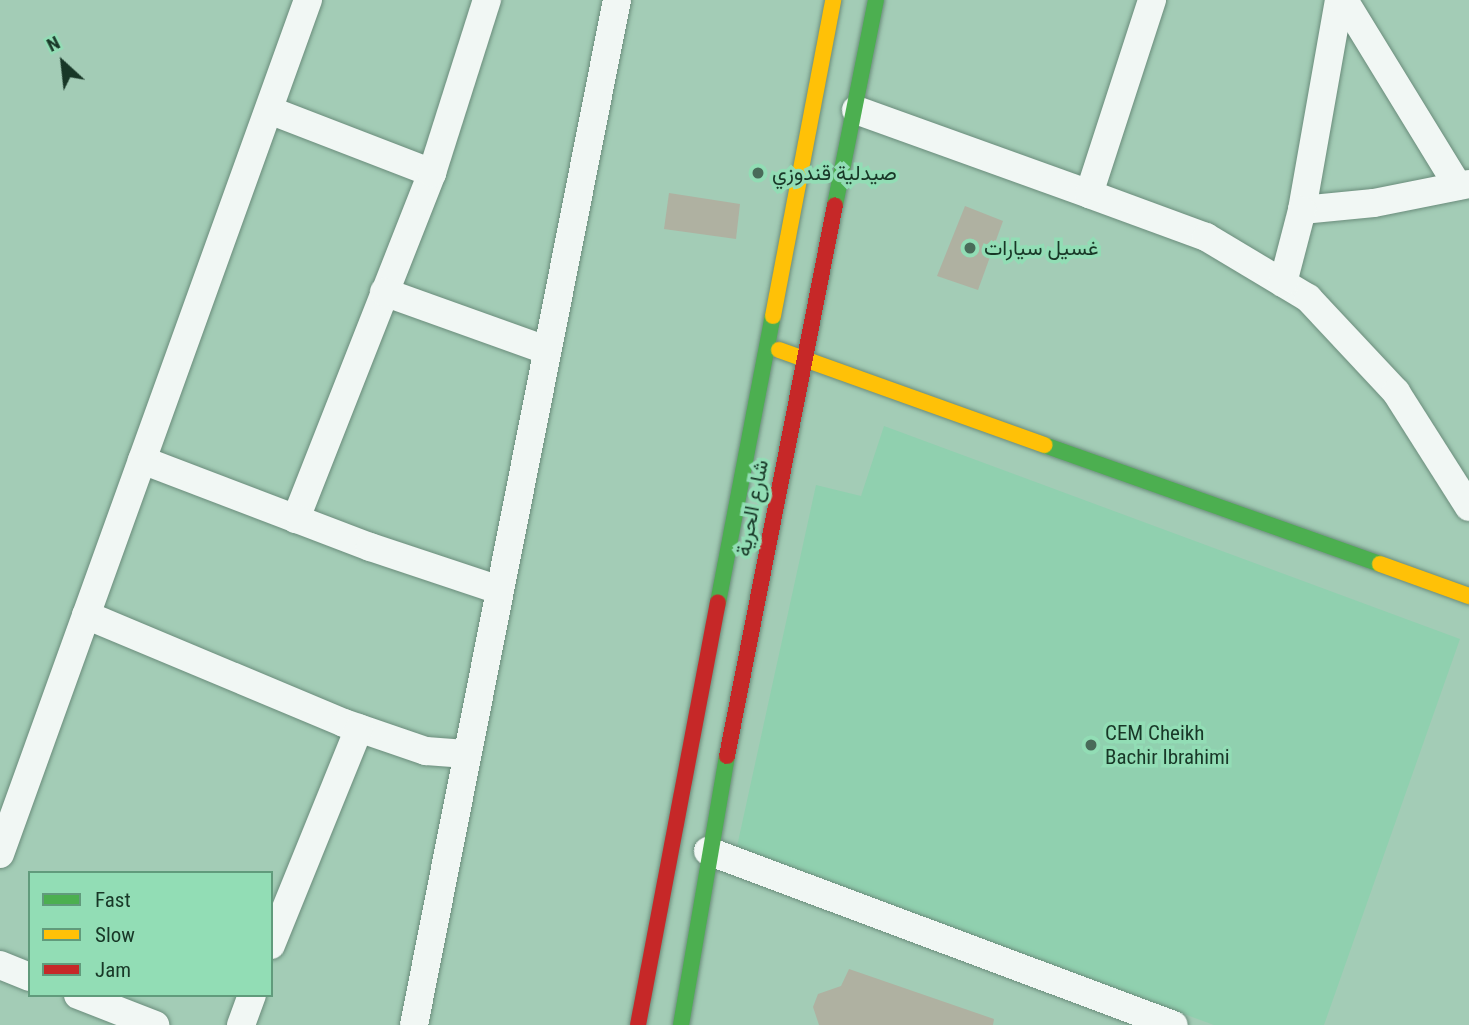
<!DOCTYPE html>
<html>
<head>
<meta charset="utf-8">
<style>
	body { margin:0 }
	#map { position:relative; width:1469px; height:1025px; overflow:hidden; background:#a3ccb6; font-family:"Roboto Condensed",Vazirmatn,sans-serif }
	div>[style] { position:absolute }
	.built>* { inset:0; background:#90d0af }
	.building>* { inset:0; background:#afb1a1 }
	.roads { filter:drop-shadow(0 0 2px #6a8c7b) drop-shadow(0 0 2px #6a8c7b) }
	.street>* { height:28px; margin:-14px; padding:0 14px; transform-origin:14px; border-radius:14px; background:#f1f7f4 }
	.fast>* { height:16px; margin:-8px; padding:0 8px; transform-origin:8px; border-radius:8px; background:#4caf50 }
	.slow>* { height:16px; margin:-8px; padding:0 8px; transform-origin:8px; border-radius:8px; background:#ffc107 }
	.jam>* { height:16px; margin:-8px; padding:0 8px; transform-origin:8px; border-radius:8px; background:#c62828 }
	.dots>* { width:19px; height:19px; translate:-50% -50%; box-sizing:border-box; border:4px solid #92ddb5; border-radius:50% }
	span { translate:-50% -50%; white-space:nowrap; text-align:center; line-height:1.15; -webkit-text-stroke:7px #92ddb5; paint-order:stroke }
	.poi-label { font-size:21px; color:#183727 }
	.left { translate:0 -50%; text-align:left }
	.street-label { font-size:21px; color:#183727 }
	.legend { position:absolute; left:28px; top:871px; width:245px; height:126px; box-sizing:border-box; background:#92ddb5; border:2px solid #619b7c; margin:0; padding:9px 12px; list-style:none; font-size:21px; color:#183727 }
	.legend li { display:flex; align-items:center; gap:14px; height:35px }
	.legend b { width:35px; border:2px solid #619b7c }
	.north { position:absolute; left:28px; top:28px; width:70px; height:70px; -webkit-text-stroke:5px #92ddb5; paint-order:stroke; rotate:333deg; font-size:19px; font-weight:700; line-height:28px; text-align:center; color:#183727 }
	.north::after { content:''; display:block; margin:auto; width:24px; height:32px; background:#183727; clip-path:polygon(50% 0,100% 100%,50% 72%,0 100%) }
</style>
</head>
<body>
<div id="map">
	<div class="built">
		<i style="clip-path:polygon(884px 426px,1460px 639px,1324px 1025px,1214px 1025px,736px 851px,816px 485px,861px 496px)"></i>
	</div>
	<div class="building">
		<i style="clip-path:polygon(669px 193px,740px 204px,736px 239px,664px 229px)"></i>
		<i style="clip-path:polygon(965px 206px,1003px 221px,978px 290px,937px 276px)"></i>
		<i style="clip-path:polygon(849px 969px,994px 1019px,993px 1025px,819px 1025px,813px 1007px,818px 994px,841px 986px)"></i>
	</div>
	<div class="roads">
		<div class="street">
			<i style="left:1339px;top:0;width:213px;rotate:100deg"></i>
			<i style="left:1302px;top:210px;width:72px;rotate:-5.6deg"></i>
			<i style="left:1374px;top:203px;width:97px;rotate:-11.3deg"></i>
			<i style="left:1344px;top:0;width:218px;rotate:58.5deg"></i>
			<i style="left:269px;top:110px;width:175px;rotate:21.1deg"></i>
			<i style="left:432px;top:173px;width:372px;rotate:111.5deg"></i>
			<i style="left:856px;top:110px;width:248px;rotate:19.8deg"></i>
			<i style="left:1089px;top:194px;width:204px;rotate:-72deg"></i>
			<i style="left:432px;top:173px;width:182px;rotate:-72.4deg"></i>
			<i style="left:1089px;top:194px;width:125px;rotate:20.2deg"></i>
			<i style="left:1206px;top:237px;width:119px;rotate:30.9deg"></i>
			<i style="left:1308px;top:298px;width:129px;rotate:46.9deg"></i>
			<i style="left:1396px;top:392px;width:136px;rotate:57.6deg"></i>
			<i style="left:1283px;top:283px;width:75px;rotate:-75.4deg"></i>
			<i style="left:384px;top:292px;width:172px;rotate:19.7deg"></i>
			<i style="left:142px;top:460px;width:244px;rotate:20.9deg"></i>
			<i style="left:370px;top:547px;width:136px;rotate:18.4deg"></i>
			<i style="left:86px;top:615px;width:280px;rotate:22.7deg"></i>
			<i style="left:344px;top:723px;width:87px;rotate:18.9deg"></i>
			<i style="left:426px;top:751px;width:40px;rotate:4.3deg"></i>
			<i style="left:708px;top:851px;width:497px;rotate:20.5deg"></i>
			<i style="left:0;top:854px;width:908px;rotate:-70.17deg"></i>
			<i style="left:271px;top:945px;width:234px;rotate:-67.9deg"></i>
			<i style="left:0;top:965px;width:32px;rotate:22deg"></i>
			<i style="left:78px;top:995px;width:83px;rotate:21.3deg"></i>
			<i style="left:241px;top:1025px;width:32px;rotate:-70deg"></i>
			<i style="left:414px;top:1025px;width:1045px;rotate:-78.8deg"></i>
		</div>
		<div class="fast">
			<i style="left:835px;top:205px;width:209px;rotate:-78.7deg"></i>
			<i style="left:1044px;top:445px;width:356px;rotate:19.5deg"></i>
			<i style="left:718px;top:603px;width:292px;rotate:-79.2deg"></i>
			<i style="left:681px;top:1025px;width:273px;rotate:-80.3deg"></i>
		</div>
		<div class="slow">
			<i style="left:773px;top:316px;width:322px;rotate:-79.2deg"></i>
			<i style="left:779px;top:350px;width:282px;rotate:19.7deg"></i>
			<i style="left:1380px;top:564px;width:95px;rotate:19.8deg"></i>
		</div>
		<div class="jam">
			<i style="left:727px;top:756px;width:561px;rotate:-78.91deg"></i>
			<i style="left:638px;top:1025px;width:430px;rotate:-79.3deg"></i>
		</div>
	</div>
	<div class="dots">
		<i style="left:758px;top:173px;background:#496b59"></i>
		<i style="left:970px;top:248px;background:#496b59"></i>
		<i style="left:1091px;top:745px;background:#496b59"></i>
	</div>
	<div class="poi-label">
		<span class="left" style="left:772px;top:173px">صيدلية قندوزي</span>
		<span class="left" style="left:984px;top:248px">غسيل سيارات</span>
		<span class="left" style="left:1105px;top:745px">CEM Cheikh<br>Bachir Ibrahimi</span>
	</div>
	<div class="street-label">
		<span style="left:752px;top:508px;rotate:-79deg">شارع الحرية</span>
	</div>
	<ul class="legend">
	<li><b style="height:9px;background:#4caf50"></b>Fast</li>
	<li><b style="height:9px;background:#ffc107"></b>Slow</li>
	<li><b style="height:9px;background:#c62828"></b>Jam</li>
	</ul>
	<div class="north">N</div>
</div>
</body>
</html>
